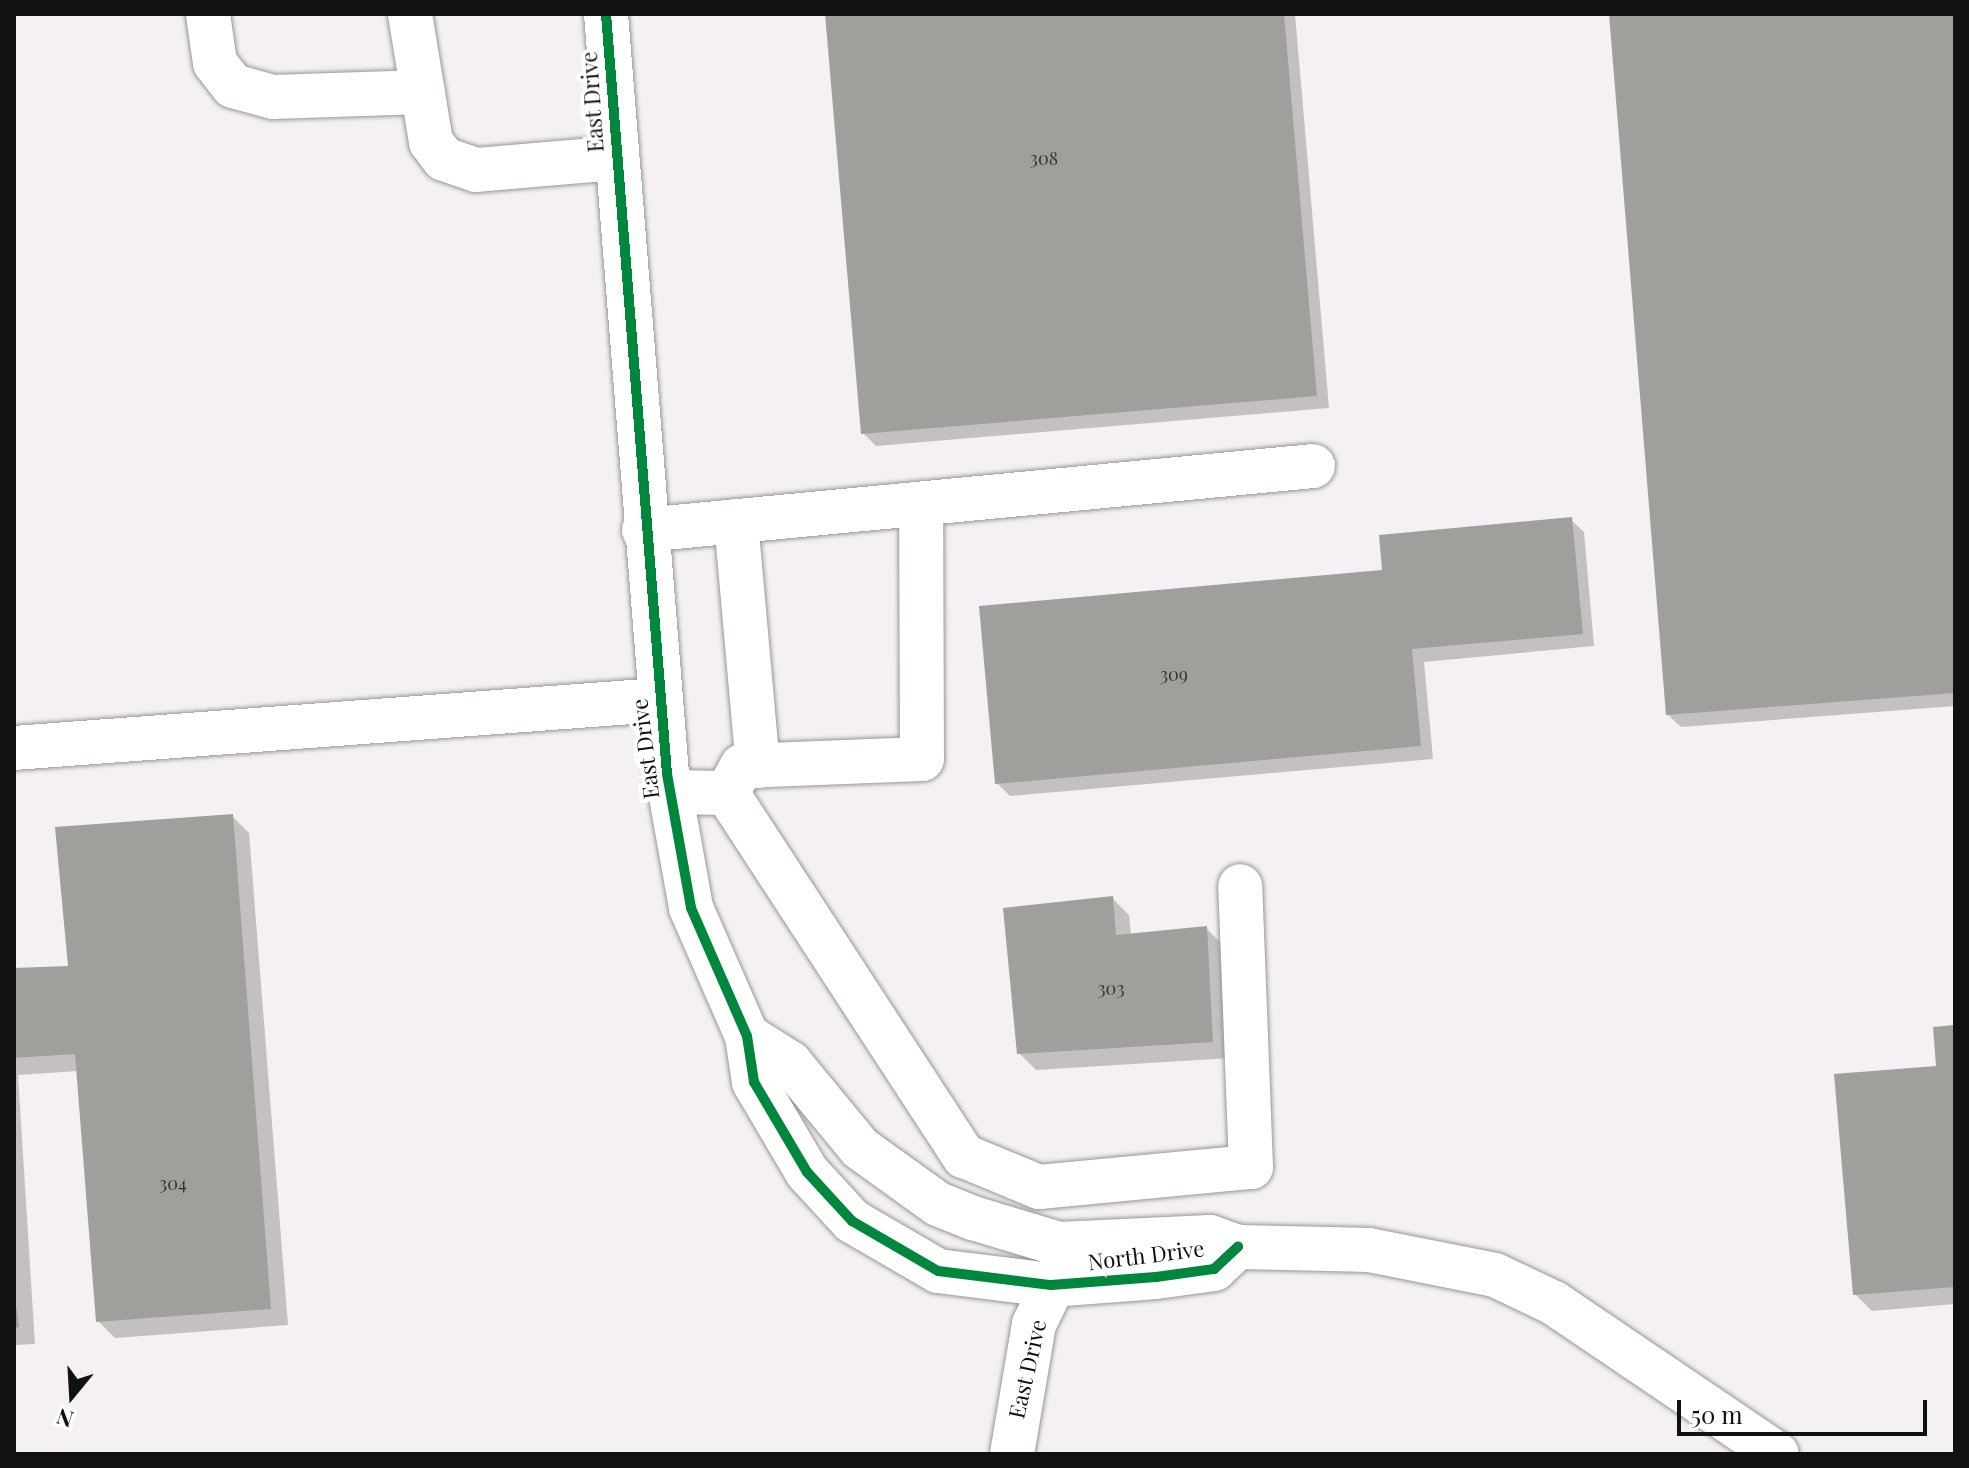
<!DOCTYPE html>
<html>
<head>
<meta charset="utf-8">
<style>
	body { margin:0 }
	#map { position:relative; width:1969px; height:1468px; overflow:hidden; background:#fdfcf7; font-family:"Playfair Display",serif }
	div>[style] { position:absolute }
	.industrial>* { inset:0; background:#f5f0f3 }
	.shadow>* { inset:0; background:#0003 }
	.building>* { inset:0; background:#a19f9c }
	.roads { filter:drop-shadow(0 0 2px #979795) drop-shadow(0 0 2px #979795) }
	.minor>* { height:44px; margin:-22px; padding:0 22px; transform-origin:22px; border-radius:22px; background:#fffffe }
	.cycleway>* { height:10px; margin:-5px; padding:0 5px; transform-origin:5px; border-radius:5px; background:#00873e }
	span { translate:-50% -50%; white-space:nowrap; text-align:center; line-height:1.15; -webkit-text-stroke:8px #fff; paint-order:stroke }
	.number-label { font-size:18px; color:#353434 }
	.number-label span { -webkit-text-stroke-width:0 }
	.street-label { font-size:22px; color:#111 }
	.frame { position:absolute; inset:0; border:16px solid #111; pointer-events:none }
	.north { position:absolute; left:32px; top:1356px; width:80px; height:80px; -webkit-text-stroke:6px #fff; paint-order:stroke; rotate:198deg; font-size:22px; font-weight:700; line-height:32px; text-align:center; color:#111 }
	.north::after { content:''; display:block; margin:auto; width:28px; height:36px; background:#111; clip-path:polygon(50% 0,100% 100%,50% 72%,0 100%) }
	.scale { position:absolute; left:1677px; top:1400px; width:250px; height:36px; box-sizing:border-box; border:4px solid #111; border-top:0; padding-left:10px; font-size:24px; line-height:28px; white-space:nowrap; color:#111; -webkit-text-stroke:6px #fff; paint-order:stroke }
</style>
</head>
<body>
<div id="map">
	<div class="industrial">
		<i style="clip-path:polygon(14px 14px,1955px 14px,1955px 1454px,14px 1454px)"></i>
	</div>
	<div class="shadow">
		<i style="clip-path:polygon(827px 14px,1295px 14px,1329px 408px,876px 446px,863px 433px)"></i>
		<i style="clip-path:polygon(1611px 14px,1955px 14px,1955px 706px,1681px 727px,1668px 715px)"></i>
		<i style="clip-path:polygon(1571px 520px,1584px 532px,1594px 646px,1424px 662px,1433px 759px,1010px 796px,997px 783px,1384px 572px)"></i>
		<i style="clip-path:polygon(232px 816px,249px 833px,288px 1325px,115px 1338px,98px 1321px,78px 1071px,18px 1075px,35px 1344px,14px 1345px,14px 970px,70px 968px)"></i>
		<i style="clip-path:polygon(1112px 898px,1129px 915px,1131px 935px,1206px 928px,1223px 945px,1230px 1058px,1036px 1070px,1019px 1053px)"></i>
		<i style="clip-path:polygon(1955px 1027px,1955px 1304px,1872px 1311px,1855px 1294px)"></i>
	</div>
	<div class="building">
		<i style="clip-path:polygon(825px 14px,1284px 14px,1317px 396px,861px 434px)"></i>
		<i style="clip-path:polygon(1609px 14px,1955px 14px,1955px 693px,1666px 715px)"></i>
		<i style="clip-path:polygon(1572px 517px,1583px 634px,1412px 649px,1421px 746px,995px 784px,979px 606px,1382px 570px,1379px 535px)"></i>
		<i style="clip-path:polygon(233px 814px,271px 1309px,96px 1322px,75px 1054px,14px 1058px,14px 968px,68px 966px,55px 827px)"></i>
		<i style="clip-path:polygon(1113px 896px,1116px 935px,1207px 926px,1213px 1042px,1017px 1054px,1003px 908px)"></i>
		<i style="clip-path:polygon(1955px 1025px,1955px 1287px,1853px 1295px,1834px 1074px,1936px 1066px,1933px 1027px)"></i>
		<i style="clip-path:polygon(14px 1290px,19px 1327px,14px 1328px)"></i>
	</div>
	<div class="roads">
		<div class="minor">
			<i style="left:208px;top:14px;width:49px;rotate:81.9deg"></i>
			<i style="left:215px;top:63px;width:29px;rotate:52deg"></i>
			<i style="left:233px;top:86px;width:41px;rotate:15.4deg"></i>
			<i style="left:273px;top:97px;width:150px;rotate:-1.9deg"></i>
			<i style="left:410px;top:14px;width:130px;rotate:80.7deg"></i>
			<i style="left:431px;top:142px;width:21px;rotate:53deg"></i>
			<i style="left:444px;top:159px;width:34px;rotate:19deg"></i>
			<i style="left:476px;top:170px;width:141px;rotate:-4.9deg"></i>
			<i style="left:606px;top:14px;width:762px;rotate:85.41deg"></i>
			<i style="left:667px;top:774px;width:136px;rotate:79.8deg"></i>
			<i style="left:691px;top:908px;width:140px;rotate:66.4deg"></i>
			<i style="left:747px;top:1036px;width:47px;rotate:81.3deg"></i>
			<i style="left:754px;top:1082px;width:104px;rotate:59.5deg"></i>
			<i style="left:807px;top:1172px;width:67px;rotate:47.4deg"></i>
			<i style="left:852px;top:1221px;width:99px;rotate:30.2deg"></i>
			<i style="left:938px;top:1271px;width:114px;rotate:7.1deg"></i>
			<i style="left:1051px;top:1285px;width:105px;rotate:-4.4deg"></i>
			<i style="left:1156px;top:1277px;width:59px;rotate:-7.9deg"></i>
			<i style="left:1214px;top:1269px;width:33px;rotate:-43deg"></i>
			<i style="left:736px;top:521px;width:246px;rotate:84.9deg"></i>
			<i style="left:644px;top:530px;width:672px;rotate:-5.46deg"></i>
			<i style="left:14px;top:748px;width:646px;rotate:-4.26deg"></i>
			<i style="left:670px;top:792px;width:57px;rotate:1deg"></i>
			<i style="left:727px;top:793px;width:434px;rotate:56.9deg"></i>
			<i style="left:964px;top:1156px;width:81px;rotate:22.5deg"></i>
			<i style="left:1039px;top:1187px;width:213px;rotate:-5.4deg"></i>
			<i style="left:1251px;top:1167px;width:281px;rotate:-92.2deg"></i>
			<i style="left:727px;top:793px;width:31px;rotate:-61deg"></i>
			<i style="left:742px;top:766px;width:180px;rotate:-2.2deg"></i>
			<i style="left:922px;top:759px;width:251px;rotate:-90.2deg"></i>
			<i style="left:747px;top:1036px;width:51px;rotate:32.1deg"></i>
			<i style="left:790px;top:1063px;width:110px;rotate:50.5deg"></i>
			<i style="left:860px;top:1148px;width:96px;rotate:35.7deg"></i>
			<i style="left:938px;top:1204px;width:38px;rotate:22deg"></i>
			<i style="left:973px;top:1218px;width:90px;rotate:16.8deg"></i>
			<i style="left:1059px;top:1244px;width:151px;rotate:-2.7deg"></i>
			<i style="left:1210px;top:1237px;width:30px;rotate:20deg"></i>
			<i style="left:1238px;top:1247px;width:131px;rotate:1.3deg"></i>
			<i style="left:1369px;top:1250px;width:128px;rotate:11.2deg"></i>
			<i style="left:1495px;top:1275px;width:65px;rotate:25.4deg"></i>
			<i style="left:1554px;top:1303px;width:269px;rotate:34.1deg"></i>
			<i style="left:1012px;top:1454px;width:132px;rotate:-80.4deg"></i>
			<i style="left:1034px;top:1324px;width:68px;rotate:-63.8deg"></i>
		</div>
	</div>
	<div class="cycleway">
		<i style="left:606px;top:14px;width:762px;rotate:85.41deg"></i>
		<i style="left:667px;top:774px;width:136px;rotate:79.8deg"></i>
		<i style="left:691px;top:908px;width:140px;rotate:66.4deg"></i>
		<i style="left:747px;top:1036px;width:47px;rotate:81.3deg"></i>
		<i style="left:754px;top:1082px;width:104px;rotate:59.5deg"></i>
		<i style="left:807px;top:1172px;width:67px;rotate:47.4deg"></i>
		<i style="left:852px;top:1221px;width:99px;rotate:30.2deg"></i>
		<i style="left:938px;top:1271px;width:114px;rotate:7.1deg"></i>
		<i style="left:1051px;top:1285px;width:105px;rotate:-4.4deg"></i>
		<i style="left:1156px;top:1277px;width:59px;rotate:-7.9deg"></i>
		<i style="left:1214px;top:1269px;width:33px;rotate:-43deg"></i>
	</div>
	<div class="number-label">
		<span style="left:1044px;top:158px">308</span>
		<span style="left:1174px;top:674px">309</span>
		<span style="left:1111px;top:988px">303</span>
		<span style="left:173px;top:1183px">304</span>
	</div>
	<div class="street-label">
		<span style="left:592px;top:102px;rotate:-94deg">East Drive</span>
		<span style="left:645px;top:749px;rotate:-97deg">East Drive</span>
		<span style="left:1146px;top:1255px;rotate:-7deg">North Drive</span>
		<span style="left:1027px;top:1369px;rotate:-77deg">East Drive</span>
	</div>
	<div class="frame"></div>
	<div class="north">N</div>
	<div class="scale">50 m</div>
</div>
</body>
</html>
